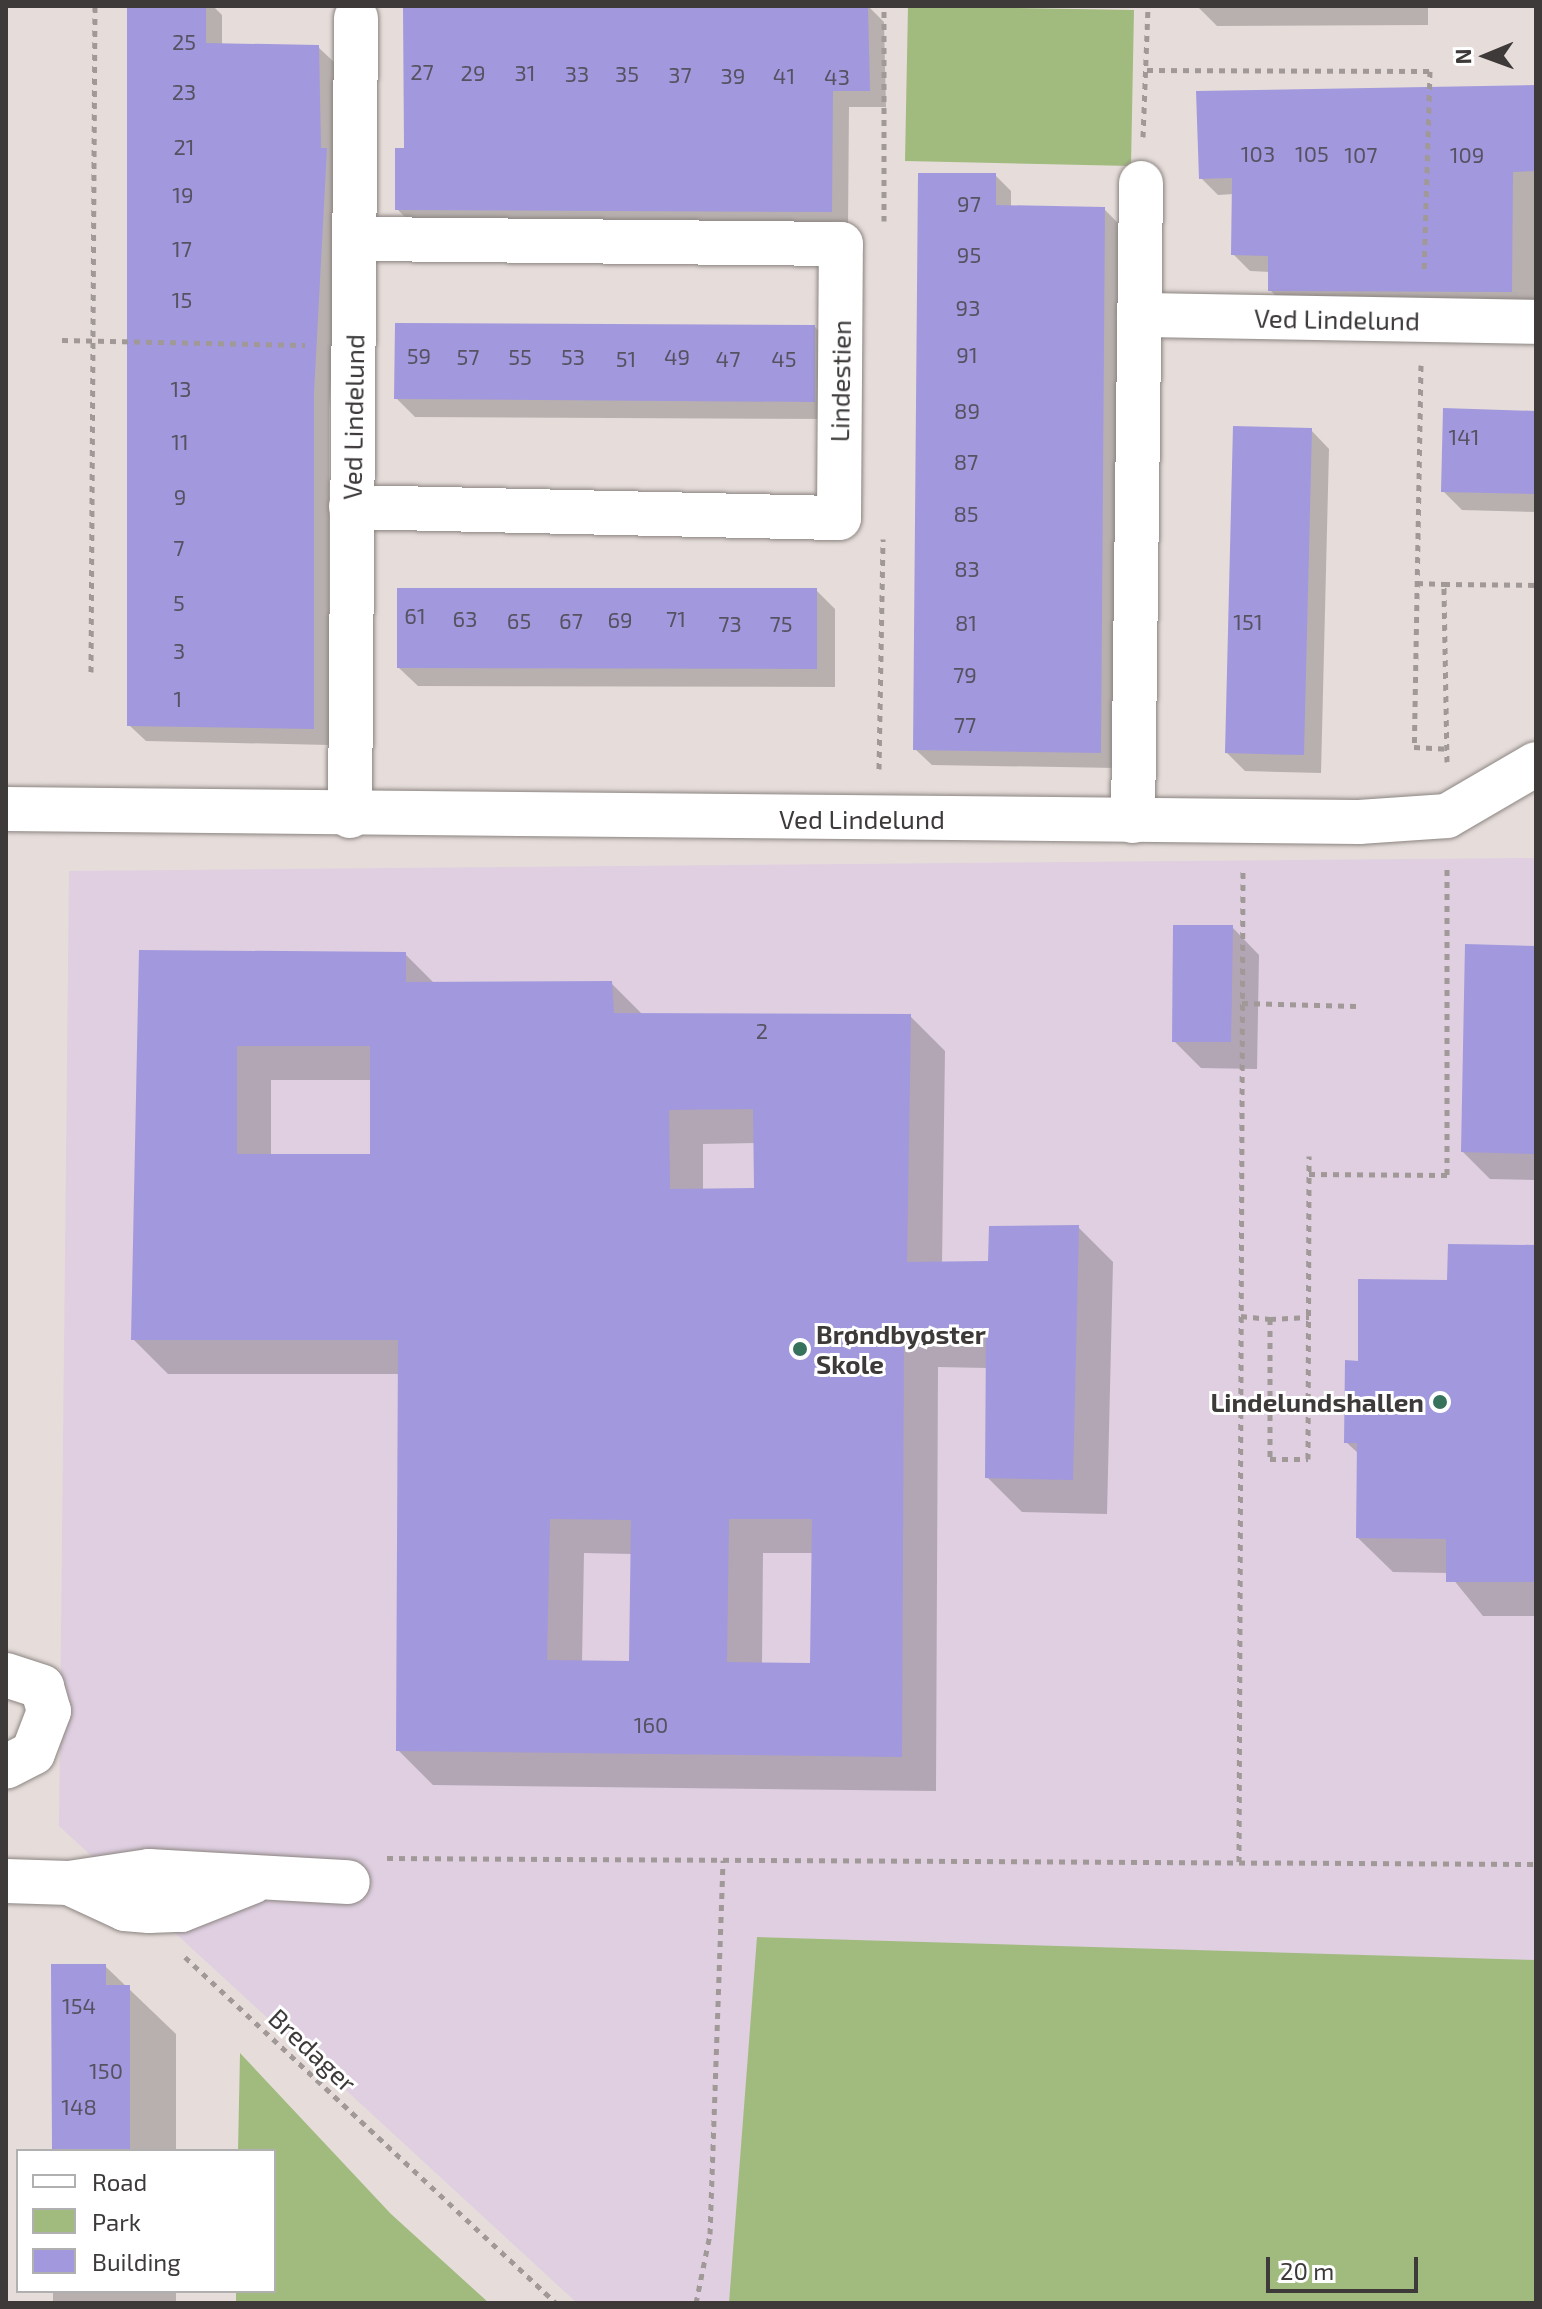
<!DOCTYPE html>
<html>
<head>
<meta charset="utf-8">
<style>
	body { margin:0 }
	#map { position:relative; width:1542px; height:2309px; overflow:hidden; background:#e6ddda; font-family:"Exo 2",sans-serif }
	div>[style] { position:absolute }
	.education>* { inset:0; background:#dfcfe1 }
	.green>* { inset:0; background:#a1bb7f }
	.shadow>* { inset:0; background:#0003 }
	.building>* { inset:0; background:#a298dd }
	.path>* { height:5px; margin-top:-2.5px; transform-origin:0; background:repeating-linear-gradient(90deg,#a09997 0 6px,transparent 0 12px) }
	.roads { filter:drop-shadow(0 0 2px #8b8481) drop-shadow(0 0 2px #8b8481) }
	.minor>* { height:44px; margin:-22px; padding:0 22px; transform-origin:22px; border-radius:22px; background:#fff }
	.dots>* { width:22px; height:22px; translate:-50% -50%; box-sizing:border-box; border:4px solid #fff; border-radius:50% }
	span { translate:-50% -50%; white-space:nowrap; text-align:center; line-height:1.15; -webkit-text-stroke:6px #fff; paint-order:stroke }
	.number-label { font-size:22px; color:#565262 }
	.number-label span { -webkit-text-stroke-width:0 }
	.street-label { font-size:26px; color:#3d3a39 }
	.poi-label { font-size:26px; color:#3d3a39; font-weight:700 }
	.left { translate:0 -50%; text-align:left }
	.right { translate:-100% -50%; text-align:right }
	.frame { position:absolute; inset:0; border:8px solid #3d3a39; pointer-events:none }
	.legend { position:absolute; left:16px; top:2149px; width:260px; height:144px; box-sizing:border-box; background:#fff; border:2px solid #b1b0b0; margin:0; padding:10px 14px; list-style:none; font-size:24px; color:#3d3a39 }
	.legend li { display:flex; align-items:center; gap:16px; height:40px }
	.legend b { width:40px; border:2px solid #b1b0b0 }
	.north { position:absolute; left:1446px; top:16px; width:80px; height:80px; -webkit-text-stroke:6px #fff; paint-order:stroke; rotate:269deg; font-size:22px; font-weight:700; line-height:32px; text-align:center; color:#3d3a39 }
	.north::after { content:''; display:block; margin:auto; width:28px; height:36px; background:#3d3a39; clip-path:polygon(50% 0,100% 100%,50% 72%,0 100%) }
	.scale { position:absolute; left:1266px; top:2257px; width:152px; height:36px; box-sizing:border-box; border:4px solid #3d3a39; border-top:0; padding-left:10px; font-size:24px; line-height:28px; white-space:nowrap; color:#3d3a39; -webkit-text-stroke:6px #fff; paint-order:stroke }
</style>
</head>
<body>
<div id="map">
	<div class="education">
		<i style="clip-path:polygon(1536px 858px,1536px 2303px,577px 2303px,59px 1826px,69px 871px)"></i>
	</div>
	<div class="green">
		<i style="clip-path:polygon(908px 6px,1134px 10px,1131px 166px,905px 161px)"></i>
		<i style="clip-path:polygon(757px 1937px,1536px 1960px,1536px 2303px,729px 2303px)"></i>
		<i style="clip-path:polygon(240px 2053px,391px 2214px,489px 2303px,236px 2303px,236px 2291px,274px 2291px,274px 2151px,238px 2151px)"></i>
	</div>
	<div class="shadow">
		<i style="clip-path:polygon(129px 6px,213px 6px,222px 15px,222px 45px,318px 47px,335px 63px,343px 167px,329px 411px,329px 745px,146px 741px,129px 725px)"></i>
		<i style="clip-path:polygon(868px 6px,884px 22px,886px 107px,849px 107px,848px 228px,414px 226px,397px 209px,406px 150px,405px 10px)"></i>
		<i style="clip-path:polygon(1197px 6px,1428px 6px,1428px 25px,1217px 26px)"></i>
		<i style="clip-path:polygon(1536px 90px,1536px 309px,1287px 307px,1270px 290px,1270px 272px,1250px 271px,1233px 254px,1234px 194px,1218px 195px,1201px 178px)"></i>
		<i style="clip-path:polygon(995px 175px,1011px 191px,1011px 208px,1104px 209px,1120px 225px,1117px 768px,932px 765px,915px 749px)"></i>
		<i style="clip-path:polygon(815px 327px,833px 346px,833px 419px,415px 417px,396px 398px)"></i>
		<i style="clip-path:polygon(1536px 413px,1536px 512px,1462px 510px,1443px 491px)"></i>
		<i style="clip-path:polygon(1311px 430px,1329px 449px,1321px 773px,1245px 771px,1227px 753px)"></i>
		<i style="clip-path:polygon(816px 590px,835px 609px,835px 687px,418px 686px,399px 668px)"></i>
		<i style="clip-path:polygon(1232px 927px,1259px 955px,1257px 1069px,1201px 1068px,1174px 1041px)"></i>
		<i style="clip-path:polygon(1536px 948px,1536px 1180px,1490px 1179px,1463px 1152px)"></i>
		<i style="clip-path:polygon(evenodd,141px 952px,405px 954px,435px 984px,611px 983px,643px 1015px,910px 1016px,945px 1051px,942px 1264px,990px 1263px,1078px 1227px,1113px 1262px,1107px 1514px,1022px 1512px,987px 1477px,988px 1368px,938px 1367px,936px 1791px,433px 1785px,398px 1750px,400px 1374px,168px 1374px,133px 1339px,141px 952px,271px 1080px,372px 1080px,372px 1156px,271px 1156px,271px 1080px,141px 952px,755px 1143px,756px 1190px,703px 1190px,703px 1144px,755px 1143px,141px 952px,584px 1553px,632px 1554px,631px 1663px,582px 1662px,584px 1553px,141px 952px,763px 1553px,813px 1553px,812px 1665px,762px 1665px,763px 1553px)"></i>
		<i style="clip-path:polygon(1536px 1247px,1536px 1616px,1483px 1616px,1448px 1573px,1393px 1572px,1358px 1538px,1359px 1454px,1346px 1442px,1360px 1363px)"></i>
		<i style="clip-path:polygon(105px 1966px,176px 2034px,176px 2151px,53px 2151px)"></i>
		<i style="clip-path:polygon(53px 2291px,176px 2291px,176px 2303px,53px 2303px)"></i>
	</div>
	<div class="building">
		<i style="clip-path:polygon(127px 6px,206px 6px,206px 43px,319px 45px,321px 148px,327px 148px,314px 393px,314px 729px,127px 726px)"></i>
		<i style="clip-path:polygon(868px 6px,870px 91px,833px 91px,832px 212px,395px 210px,395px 148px,404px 148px,403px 8px)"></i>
		<i style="clip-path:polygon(1536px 85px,1536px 171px,1513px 172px,1512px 292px,1268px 291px,1268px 256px,1231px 255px,1232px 178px,1199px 179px,1196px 91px)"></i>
		<i style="clip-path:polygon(918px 173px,996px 173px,996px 205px,1105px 207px,1101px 753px,913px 750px)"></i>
		<i style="clip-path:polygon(395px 323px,815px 325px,815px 402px,394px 399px)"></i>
		<i style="clip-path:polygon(1443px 408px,1536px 411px,1536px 494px,1441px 492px)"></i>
		<i style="clip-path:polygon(1233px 426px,1312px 428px,1304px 755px,1225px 753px)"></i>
		<i style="clip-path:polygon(397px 588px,817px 588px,817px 669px,397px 668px)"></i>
		<i style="clip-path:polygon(1173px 925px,1233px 925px,1231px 1042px,1172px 1042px)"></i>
		<i style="clip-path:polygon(1465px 944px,1536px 946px,1536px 1154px,1461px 1152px)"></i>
		<i style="clip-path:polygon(evenodd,139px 950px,406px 952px,406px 982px,612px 981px,614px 1013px,911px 1014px,907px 1262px,988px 1261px,989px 1226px,1079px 1225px,1073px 1480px,985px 1478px,986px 1334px,904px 1333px,902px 1757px,396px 1751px,398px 1340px,131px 1340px,139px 950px,237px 1046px,370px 1046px,370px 1154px,237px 1154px,237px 1046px,139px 950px,753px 1109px,754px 1188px,670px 1189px,669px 1110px,753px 1109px,139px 950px,550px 1519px,631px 1520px,629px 1661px,547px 1660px,550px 1519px,139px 950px,729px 1519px,812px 1519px,810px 1663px,727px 1662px,729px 1519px)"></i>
		<i style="clip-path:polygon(1448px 1244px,1536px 1245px,1536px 1582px,1446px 1582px,1446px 1539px,1356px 1538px,1357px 1443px,1344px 1443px,1345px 1360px,1358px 1361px,1358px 1279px,1447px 1280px)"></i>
		<i style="clip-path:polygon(51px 1964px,106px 1964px,106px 1985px,130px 1985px,130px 2151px,52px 2151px)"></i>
	</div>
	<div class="path">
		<i style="left:1147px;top:70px;width:283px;rotate:0.2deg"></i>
		<i style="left:1430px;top:71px;width:200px;rotate:91.7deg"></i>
		<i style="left:1143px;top:137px;width:131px;rotate:-87.8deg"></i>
		<i style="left:884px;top:221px;width:215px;rotate:-90deg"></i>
		<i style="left:62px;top:340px;width:243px;rotate:1.2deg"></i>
		<i style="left:1421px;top:365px;width:382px;rotate:91deg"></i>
		<i style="left:1414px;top:747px;width:33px;rotate:3deg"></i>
		<i style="left:1417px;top:583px;width:27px;rotate:2deg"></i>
		<i style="left:91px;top:672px;width:666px;rotate:-89.66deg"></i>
		<i style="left:1447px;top:762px;width:178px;rotate:-91deg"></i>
		<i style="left:1444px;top:584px;width:92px;rotate:0.6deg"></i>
		<i style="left:879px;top:769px;width:230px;rotate:-89deg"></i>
		<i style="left:1242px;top:1003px;width:114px;rotate:1.5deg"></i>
		<i style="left:1309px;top:1174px;width:138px;rotate:0.4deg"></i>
		<i style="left:1447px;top:1175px;width:311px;rotate:-90deg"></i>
		<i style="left:1241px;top:1316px;width:29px;rotate:6deg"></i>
		<i style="left:1270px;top:1319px;width:140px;rotate:90deg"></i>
		<i style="left:1270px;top:1459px;width:38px"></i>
		<i style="left:1308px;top:1459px;width:303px;rotate:-89.8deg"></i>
		<i style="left:1270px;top:1319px;width:39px;rotate:-3deg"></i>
		<i style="left:387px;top:1858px;width:1149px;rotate:0.3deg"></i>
		<i style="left:1239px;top:1862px;width:995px;rotate:-89.77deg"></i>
		<i style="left:185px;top:1957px;width:507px;rotate:43deg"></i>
		<i style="left:696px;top:2303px;width:70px;rotate:-78.5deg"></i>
		<i style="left:710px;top:2234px;width:374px;rotate:-88deg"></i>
	</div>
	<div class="roads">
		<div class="minor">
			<i style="left:1139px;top:315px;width:397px;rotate:1deg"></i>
			<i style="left:351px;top:507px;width:488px;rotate:1.3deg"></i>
			<i style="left:839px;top:518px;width:274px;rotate:-89.6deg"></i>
			<i style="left:841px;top:244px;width:486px;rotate:-179.4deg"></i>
			<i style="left:6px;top:809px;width:1353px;rotate:0.55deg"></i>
			<i style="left:1359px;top:822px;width:88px;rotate:-3.9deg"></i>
			<i style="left:1447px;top:816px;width:103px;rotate:-30.3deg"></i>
			<i style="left:350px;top:816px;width:798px;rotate:-89.57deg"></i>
			<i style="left:1133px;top:821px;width:638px;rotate:-89.28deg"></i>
			<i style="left:6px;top:1675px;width:38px;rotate:18deg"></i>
			<i style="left:42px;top:1687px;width:25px;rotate:74deg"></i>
			<i style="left:49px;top:1711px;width:45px;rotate:110.9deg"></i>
			<i style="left:33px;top:1753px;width:30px;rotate:153deg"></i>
			<i style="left:6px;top:1881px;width:63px;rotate:1.8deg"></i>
			<i style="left:69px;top:1883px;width:81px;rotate:-8.5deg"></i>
			<i style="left:149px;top:1871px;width:199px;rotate:3.2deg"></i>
			<i style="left:69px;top:1883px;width:62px;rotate:24.9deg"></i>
			<i style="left:125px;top:1909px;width:24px;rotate:5deg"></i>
			<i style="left:149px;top:1911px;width:32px;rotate:-2deg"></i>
			<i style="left:181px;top:1910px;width:76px;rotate:-21.5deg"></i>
		</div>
	</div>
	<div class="dots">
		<i style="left:800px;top:1349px;background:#37725d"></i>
		<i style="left:1440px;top:1402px;background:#37725d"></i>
	</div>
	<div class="number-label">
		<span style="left:184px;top:42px">25</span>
		<span style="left:422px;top:72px">27</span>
		<span style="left:473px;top:73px">29</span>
		<span style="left:525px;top:73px">31</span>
		<span style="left:577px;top:74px">33</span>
		<span style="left:627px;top:74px">35</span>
		<span style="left:680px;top:75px">37</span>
		<span style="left:733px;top:76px">39</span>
		<span style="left:784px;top:76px">41</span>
		<span style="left:837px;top:77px">43</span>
		<span style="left:184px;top:92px">23</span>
		<span style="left:184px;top:147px">21</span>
		<span style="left:1258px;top:154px">103</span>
		<span style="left:1312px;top:154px">105</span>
		<span style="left:1361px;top:155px">107</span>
		<span style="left:1467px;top:155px">109</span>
		<span style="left:183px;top:195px">19</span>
		<span style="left:969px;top:204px">97</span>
		<span style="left:182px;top:249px">17</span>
		<span style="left:969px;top:255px">95</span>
		<span style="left:182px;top:300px">15</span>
		<span style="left:968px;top:308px">93</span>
		<span style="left:967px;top:355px">91</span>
		<span style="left:419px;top:356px">59</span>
		<span style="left:468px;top:357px">57</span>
		<span style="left:520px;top:357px">55</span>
		<span style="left:573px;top:357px">53</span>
		<span style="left:677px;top:357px">49</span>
		<span style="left:626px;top:359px">51</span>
		<span style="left:728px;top:359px">47</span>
		<span style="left:784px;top:359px">45</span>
		<span style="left:181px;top:389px">13</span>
		<span style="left:967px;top:411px">89</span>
		<span style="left:1464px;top:437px">141</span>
		<span style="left:180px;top:442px">11</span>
		<span style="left:966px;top:462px">87</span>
		<span style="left:180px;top:497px">9</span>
		<span style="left:966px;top:514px">85</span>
		<span style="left:179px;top:548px">7</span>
		<span style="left:967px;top:569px">83</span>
		<span style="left:179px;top:603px">5</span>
		<span style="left:415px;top:616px">61</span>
		<span style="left:465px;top:619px">63</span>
		<span style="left:676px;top:619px">71</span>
		<span style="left:620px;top:620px">69</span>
		<span style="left:519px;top:621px">65</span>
		<span style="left:571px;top:621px">67</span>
		<span style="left:1248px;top:622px">151</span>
		<span style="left:966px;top:623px">81</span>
		<span style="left:730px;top:624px">73</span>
		<span style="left:781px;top:624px">75</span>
		<span style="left:179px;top:651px">3</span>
		<span style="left:965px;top:675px">79</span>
		<span style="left:178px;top:699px">1</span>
		<span style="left:965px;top:725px">77</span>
		<span style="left:762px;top:1031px">2</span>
		<span style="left:651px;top:1725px">160</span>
		<span style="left:79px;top:2006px">154</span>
		<span style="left:106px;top:2071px">150</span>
		<span style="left:79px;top:2107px">148</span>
	</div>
	<div class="street-label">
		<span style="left:1337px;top:319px;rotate:1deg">Ved Lindelund</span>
		<span style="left:840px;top:381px;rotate:-89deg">Lindestien</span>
		<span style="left:353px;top:417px;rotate:-89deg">Ved Lindelund</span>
		<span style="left:862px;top:819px">Ved Lindelund</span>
		<span style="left:313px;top:2050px;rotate:43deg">Bredager</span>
	</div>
	<div class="poi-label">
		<span class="left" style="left:816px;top:1349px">Brøndbyøster<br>Skole</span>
		<span class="right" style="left:1424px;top:1402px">Lindelundshallen</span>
	</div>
	<div class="frame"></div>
	<ul class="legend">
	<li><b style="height:10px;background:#fff"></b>Road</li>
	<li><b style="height:22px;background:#a1bb7f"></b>Park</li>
	<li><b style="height:22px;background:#a298dd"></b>Building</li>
	</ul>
	<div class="north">N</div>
	<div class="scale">20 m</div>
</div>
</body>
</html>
